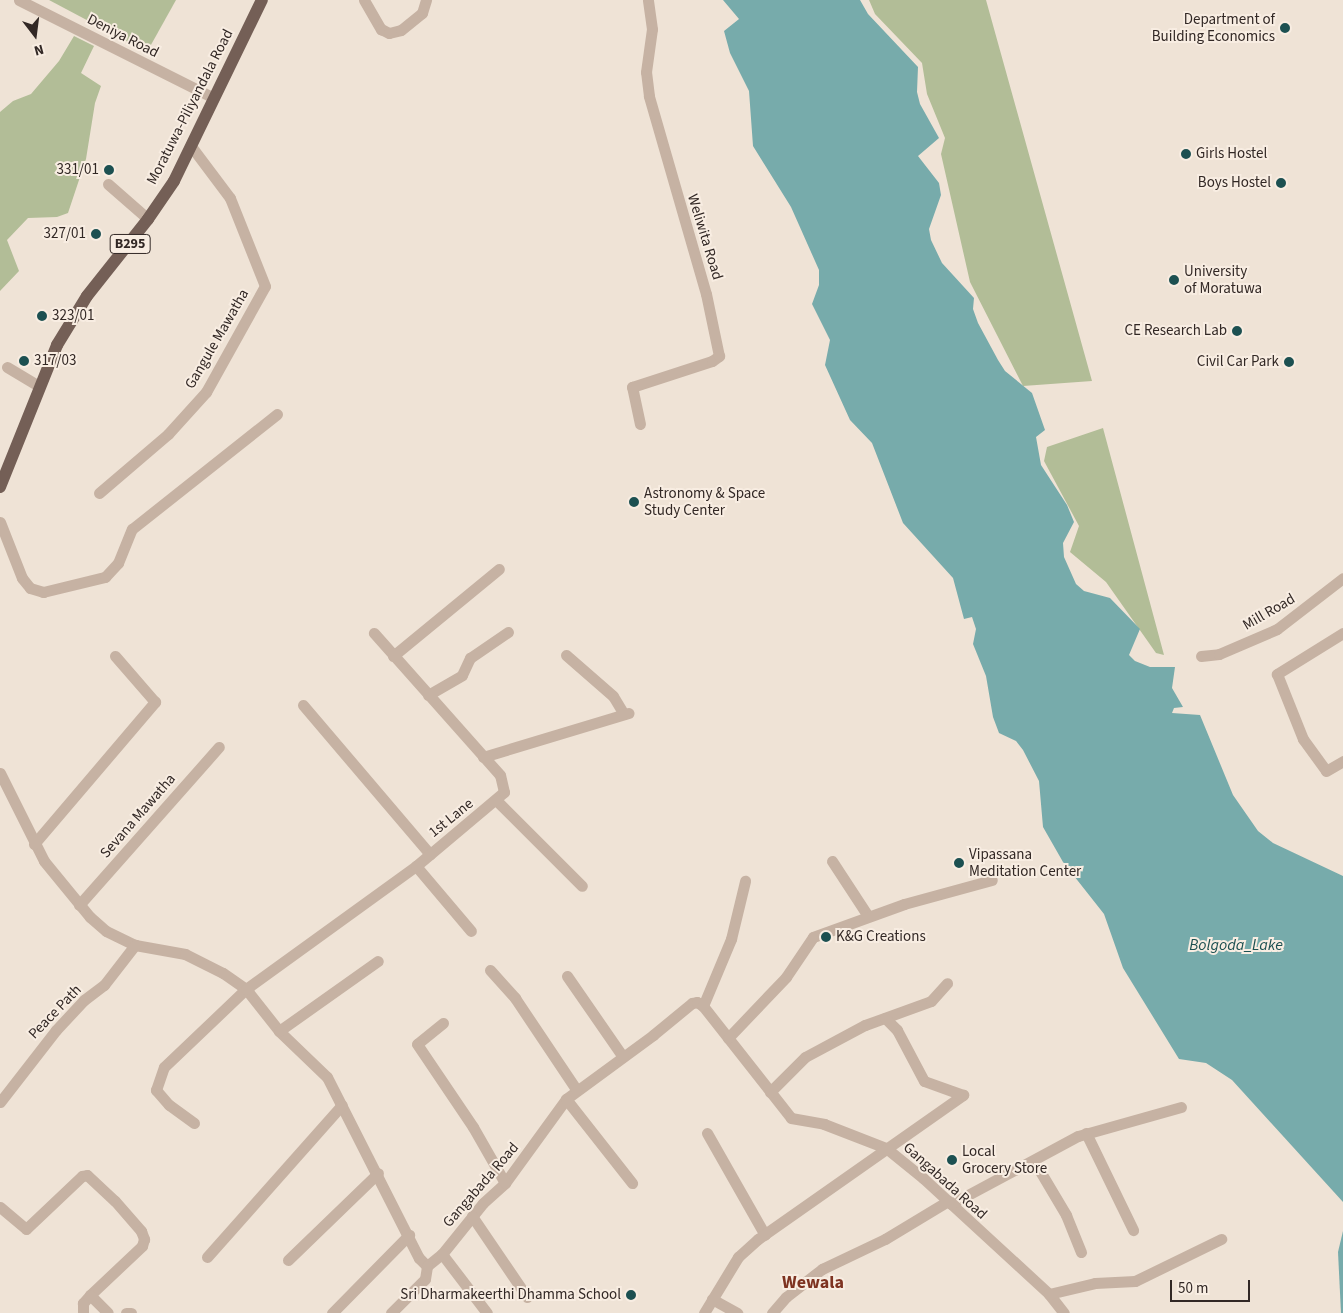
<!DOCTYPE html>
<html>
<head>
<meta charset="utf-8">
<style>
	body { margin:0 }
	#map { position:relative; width:1343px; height:1313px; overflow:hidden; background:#efe3d6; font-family:"Source Sans 3",sans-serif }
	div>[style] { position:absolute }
	.green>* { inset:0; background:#b2bd97 }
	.water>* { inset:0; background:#77abab }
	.minor>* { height:11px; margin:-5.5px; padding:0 5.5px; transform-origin:5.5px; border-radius:5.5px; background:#c6b2a3 }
	.primary>* { height:12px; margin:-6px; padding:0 6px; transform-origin:6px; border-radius:6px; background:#745f56 }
	.dots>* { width:14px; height:14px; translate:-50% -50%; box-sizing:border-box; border:2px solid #f8ede2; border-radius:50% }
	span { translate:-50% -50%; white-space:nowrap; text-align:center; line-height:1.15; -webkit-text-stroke:4px #f8ede2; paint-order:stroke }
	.shield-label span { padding:1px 4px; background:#f8ede2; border:1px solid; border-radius:4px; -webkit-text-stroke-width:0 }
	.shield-label { font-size:14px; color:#322825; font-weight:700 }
	.poi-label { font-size:15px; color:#322825 }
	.right { translate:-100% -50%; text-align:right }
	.left { translate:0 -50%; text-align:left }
	.street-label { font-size:15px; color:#322825 }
	.water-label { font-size:16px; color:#1c5051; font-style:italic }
	.quarter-label { font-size:18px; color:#7e3321; font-weight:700 }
	.north { position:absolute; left:10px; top:10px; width:50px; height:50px; -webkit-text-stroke:4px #f8ede2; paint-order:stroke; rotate:165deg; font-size:14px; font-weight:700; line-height:20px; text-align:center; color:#322825 }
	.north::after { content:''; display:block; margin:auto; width:18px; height:22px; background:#322825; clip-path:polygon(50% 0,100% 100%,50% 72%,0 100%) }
	.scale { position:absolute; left:1170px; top:1280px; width:80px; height:22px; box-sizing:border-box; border:2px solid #322825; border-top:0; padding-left:6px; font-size:15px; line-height:18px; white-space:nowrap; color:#322825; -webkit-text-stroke:4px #f8ede2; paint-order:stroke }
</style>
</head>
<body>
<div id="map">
	<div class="green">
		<i style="clip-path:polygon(49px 0,176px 0,147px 52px)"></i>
		<i style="clip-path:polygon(869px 0,986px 0,1092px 381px,1023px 386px,970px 282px,941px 154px,945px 138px,927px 94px,922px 63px,875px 14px)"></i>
		<i style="clip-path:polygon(74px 36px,94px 46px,81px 73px,101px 86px,95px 103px,86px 159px,68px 213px,57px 217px,28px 218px,7px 240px,19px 271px,0 291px,0 112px,13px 101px,31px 94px,59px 61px)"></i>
		<i style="clip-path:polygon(1103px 428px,1164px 655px,1156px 653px,1106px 582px,1070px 552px,1079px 526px,1044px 461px,1047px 447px)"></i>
	</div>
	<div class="water">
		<i style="clip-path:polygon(723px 0,860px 0,868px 14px,918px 67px,917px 92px,920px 104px,939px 138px,918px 156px,939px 183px,941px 195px,929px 229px,931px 240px,942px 263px,974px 298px,973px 309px,978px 323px,998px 360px,1005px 371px,1032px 393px,1045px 430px,1036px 437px,1041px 465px,1067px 505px,1074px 522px,1063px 543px,1064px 557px,1076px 584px,1084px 591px,1110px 598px,1140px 629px,1129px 655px,1135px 661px,1150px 667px,1175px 667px,1172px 688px,1183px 707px,1174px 708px,1172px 713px,1200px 715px,1233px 795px,1258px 831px,1273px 843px,1343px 876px,1343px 1202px,1232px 1080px,1206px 1063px,1179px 1059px,1123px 968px,1104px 914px,1063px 862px,1043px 827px,1039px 781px,1023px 750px,1016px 741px,999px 733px,993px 717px,986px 676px,973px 644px,976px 629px,972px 617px,964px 619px,953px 578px,903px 523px,872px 443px,850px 420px,825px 365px,830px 340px,812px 304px,819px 285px,819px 270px,791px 207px,753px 146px,749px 91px,730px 53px,724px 31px,739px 19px)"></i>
		<i style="clip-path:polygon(1343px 1231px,1343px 1313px,1341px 1313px,1338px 1252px)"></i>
	</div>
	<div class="minor">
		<i style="left:19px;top:0;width:218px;rotate:26.7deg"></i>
		<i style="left:364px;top:0;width:34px;rotate:60deg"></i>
		<i style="left:381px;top:29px;width:9px;rotate:27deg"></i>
		<i style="left:389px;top:33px;width:12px;rotate:-14deg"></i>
		<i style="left:401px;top:30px;width:27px;rotate:-39deg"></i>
		<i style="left:422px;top:13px;width:14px;rotate:-73deg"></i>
		<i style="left:108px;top:184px;width:53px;rotate:41.2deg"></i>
		<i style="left:7px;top:367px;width:37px;rotate:31deg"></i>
		<i style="left:640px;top:424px;width:38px;rotate:-102deg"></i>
		<i style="left:632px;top:387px;width:84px;rotate:-18deg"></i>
		<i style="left:712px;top:361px;width:9px;rotate:-36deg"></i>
		<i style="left:719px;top:356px;width:63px;rotate:-101.8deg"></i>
		<i style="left:706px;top:294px;width:206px;rotate:-106.1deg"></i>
		<i style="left:649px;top:96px;width:24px;rotate:-97deg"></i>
		<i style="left:646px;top:72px;width:43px;rotate:-82.1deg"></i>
		<i style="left:652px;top:29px;width:29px;rotate:-98deg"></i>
		<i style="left:99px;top:493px;width:91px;rotate:-40.5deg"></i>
		<i style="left:168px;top:434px;width:57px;rotate:-47.9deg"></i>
		<i style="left:206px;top:392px;width:121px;rotate:-60.9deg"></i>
		<i style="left:265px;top:286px;width:95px;rotate:-111.7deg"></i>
		<i style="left:230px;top:198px;width:65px;rotate:-126.9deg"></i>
		<i style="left:0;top:522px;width:60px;rotate:68.6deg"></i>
		<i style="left:22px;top:578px;width:13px;rotate:51deg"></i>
		<i style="left:30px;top:588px;width:14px;rotate:17deg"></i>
		<i style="left:43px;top:592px;width:64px;rotate:-13.6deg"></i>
		<i style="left:105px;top:577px;width:19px;rotate:-47deg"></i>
		<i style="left:118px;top:563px;width:37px;rotate:-68deg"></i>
		<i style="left:132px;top:529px;width:185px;rotate:-38.4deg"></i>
		<i style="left:1343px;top:633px;width:78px;rotate:148.2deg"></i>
		<i style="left:1277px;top:674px;width:70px;rotate:68.2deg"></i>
		<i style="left:1303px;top:739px;width:39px;rotate:54deg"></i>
		<i style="left:1326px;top:771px;width:20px;rotate:-30deg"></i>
		<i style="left:566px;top:655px;width:62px;rotate:41.1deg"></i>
		<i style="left:613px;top:696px;width:21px;rotate:59deg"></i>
		<i style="left:393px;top:656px;width:137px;rotate:-39.4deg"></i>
		<i style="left:1201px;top:656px;width:18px;rotate:-6deg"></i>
		<i style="left:1219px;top:654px;width:63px;rotate:-23.3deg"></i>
		<i style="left:1277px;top:629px;width:83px;rotate:-37.7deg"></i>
		<i style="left:428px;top:695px;width:39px;rotate:-30deg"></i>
		<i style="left:462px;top:675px;width:19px;rotate:-65deg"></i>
		<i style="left:470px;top:658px;width:46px;rotate:-34.4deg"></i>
		<i style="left:303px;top:705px;width:196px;rotate:49.6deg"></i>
		<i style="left:483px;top:757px;width:152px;rotate:-16.8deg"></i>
		<i style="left:0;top:773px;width:98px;rotate:63.4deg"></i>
		<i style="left:44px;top:861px;width:72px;rotate:50.6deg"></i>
		<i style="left:90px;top:917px;width:21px;rotate:41deg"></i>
		<i style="left:106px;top:931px;width:32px;rotate:26deg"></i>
		<i style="left:135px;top:945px;width:51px;rotate:10.2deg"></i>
		<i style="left:185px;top:954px;width:42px;rotate:26.6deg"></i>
		<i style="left:223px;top:973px;width:28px;rotate:35deg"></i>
		<i style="left:246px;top:989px;width:53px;rotate:51.8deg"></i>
		<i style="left:279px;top:1031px;width:66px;rotate:43.8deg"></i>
		<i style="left:327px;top:1077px;width:203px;rotate:63.1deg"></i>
		<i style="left:419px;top:1258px;width:11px;rotate:45deg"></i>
		<i style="left:427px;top:1266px;width:19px;rotate:-39deg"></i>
		<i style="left:442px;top:1254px;width:65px;rotate:-51.2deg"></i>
		<i style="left:483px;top:1203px;width:30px;rotate:-42deg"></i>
		<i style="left:505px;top:1183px;width:104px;rotate:-54deg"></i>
		<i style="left:566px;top:1099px;width:108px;rotate:-36.3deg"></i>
		<i style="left:653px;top:1035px;width:50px;rotate:-39.4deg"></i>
		<i style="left:692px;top:1003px;width:5px;rotate:-11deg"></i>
		<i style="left:697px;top:1002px;width:7px;rotate:34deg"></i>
		<i style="left:703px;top:1006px;width:142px;rotate:51.8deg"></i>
		<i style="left:791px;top:1118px;width:34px;rotate:10deg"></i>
		<i style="left:824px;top:1124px;width:66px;rotate:21.2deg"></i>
		<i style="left:886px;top:1148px;width:48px;rotate:39deg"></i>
		<i style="left:923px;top:1178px;width:171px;rotate:42.6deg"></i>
		<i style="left:1049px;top:1294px;width:24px;rotate:52deg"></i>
		<i style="left:497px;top:801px;width:120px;rotate:45deg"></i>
		<i style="left:34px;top:844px;width:187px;rotate:-49.6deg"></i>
		<i style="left:155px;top:702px;width:61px;rotate:-131deg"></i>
		<i style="left:832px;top:861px;width:66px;rotate:56.8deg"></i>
		<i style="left:416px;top:866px;width:85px;rotate:49.8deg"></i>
		<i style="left:79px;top:905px;width:211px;rotate:-48.5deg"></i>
		<i style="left:490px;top:970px;width:38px;rotate:48deg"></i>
		<i style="left:515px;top:998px;width:110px;rotate:56.2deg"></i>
		<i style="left:567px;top:976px;width:98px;rotate:55.3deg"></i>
		<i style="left:703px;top:1006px;width:73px;rotate:-67.3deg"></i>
		<i style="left:731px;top:939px;width:60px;rotate:-76.4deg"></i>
		<i style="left:443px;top:1023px;width:33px;rotate:141deg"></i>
		<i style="left:417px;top:1044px;width:100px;rotate:56deg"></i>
		<i style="left:473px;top:1127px;width:64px;rotate:60.3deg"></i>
		<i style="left:279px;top:1031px;width:121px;rotate:-35.3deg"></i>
		<i style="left:728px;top:1038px;width:84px;rotate:-46.4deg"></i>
		<i style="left:786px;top:977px;width:48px;rotate:-56deg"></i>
		<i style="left:813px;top:937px;width:97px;rotate:-19.9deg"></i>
		<i style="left:904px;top:904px;width:91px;rotate:-15.3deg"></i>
		<i style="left:770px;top:1092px;width:49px;rotate:-45deg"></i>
		<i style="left:805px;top:1057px;width:68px;rotate:-28.1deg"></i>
		<i style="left:865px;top:1025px;width:70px;rotate:-20deg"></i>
		<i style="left:931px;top:1001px;width:24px;rotate:-48deg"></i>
		<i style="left:566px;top:1099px;width:107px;rotate:51.8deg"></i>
		<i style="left:0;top:1102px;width:91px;rotate:-52.1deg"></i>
		<i style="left:56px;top:1030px;width:41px;rotate:-47deg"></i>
		<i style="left:84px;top:1000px;width:25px;rotate:-37deg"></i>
		<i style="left:104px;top:985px;width:51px;rotate:-52.2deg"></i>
		<i style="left:194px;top:1123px;width:31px;rotate:-144deg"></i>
		<i style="left:169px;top:1105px;width:20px;rotate:-131deg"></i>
		<i style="left:156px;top:1090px;width:24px;rotate:-71deg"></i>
		<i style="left:164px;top:1067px;width:113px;rotate:-43.6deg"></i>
		<i style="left:246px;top:989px;width:210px;rotate:-35.9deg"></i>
		<i style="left:416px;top:866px;width:115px;rotate:-40.1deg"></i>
		<i style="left:504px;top:792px;width:17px;rotate:-103deg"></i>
		<i style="left:500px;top:775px;width:190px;rotate:-131.6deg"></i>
		<i style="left:707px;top:1133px;width:117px;rotate:60.4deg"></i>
		<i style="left:1086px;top:1133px;width:108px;rotate:64.1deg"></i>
		<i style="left:1034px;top:1161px;width:63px;rotate:59.3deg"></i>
		<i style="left:1066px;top:1215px;width:40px;rotate:68deg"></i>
		<i style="left:951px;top:1204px;width:144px;rotate:-28.2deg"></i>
		<i style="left:1078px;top:1136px;width:107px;rotate:-15.7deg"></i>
		<i style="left:0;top:1207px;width:34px;rotate:40deg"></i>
		<i style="left:26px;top:1229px;width:77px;rotate:-43.4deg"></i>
		<i style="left:82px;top:1176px;width:5px;rotate:-11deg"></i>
		<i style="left:87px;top:1175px;width:38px;rotate:43deg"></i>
		<i style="left:115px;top:1201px;width:40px;rotate:49deg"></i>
		<i style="left:141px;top:1231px;width:9px;rotate:69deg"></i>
		<i style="left:144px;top:1239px;width:7px;rotate:106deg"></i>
		<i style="left:142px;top:1246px;width:71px;rotate:136.7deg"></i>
		<i style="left:90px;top:1295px;width:11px;rotate:131deg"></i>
		<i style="left:83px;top:1303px;width:10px;rotate:90deg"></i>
		<i style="left:472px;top:1216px;width:98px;rotate:55.8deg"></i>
		<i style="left:442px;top:1254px;width:74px;rotate:52.7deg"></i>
		<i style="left:207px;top:1257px;width:203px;rotate:-48.4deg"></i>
		<i style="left:288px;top:1260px;width:125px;rotate:-44deg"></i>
		<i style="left:1049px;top:1294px;width:47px;rotate:-13.4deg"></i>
		<i style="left:1095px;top:1283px;width:40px;rotate:-2.9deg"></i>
		<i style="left:1135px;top:1281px;width:96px;rotate:-26deg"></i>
		<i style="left:90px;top:1295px;width:25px;rotate:45deg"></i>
		<i style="left:712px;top:1299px;width:29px;rotate:29deg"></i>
		<i style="left:126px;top:1313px;width:5px"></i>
		<i style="left:332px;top:1313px;width:110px;rotate:-45.4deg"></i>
		<i style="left:391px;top:1313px;width:48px;rotate:-45deg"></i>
		<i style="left:425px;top:1279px;width:13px;rotate:-81deg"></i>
		<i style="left:704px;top:1313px;width:66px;rotate:-58.7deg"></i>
		<i style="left:738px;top:1257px;width:27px;rotate:-42deg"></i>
		<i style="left:758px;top:1239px;width:251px;rotate:-35.1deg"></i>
		<i style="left:963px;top:1095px;width:41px;rotate:-160.3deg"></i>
		<i style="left:924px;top:1081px;width:58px;rotate:-117.9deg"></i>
		<i style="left:897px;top:1030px;width:17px;rotate:-135deg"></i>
		<i style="left:772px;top:1313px;width:21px;rotate:-49deg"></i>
		<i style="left:786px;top:1297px;width:46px;rotate:-37.9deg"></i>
		<i style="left:822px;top:1269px;width:70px;rotate:-25.5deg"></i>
		<i style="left:885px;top:1239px;width:74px;rotate:-31.1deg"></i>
	</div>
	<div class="primary">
		<i style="left:0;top:487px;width:153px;rotate:-68.1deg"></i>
		<i style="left:57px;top:345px;width:57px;rotate:-58.5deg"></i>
		<i style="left:87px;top:296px;width:98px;rotate:-51.6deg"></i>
		<i style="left:148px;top:219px;width:46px;rotate:-55.6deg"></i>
		<i style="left:174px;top:181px;width:201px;rotate:-64.1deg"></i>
	</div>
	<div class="dots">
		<i style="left:1285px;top:28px;background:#1c5051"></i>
		<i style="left:1186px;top:154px;background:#1c5051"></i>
		<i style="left:109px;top:170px;background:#1c5051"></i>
		<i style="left:1281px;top:183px;background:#1c5051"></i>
		<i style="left:96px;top:234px;background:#1c5051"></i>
		<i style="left:1174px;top:280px;background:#1c5051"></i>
		<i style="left:42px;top:316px;background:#1c5051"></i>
		<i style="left:1237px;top:331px;background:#1c5051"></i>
		<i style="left:24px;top:361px;background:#1c5051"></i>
		<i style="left:1289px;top:362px;background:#1c5051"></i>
		<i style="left:634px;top:502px;background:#1c5051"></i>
		<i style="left:959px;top:863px;background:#1c5051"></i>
		<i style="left:826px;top:937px;background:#1c5051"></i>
		<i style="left:952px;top:1160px;background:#1c5051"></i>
		<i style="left:631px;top:1295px;background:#1c5051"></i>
	</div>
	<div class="shield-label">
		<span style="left:130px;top:244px">B295</span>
	</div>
	<div class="poi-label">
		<span class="right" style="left:1275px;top:28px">Department of<br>Building Economics</span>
		<span class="left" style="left:1196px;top:154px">Girls Hostel</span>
		<span class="right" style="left:99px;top:170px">331/01</span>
		<span class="right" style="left:1271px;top:183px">Boys Hostel</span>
		<span class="right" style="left:86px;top:234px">327/01</span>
		<span class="left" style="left:1184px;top:280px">University<br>of Moratuwa</span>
		<span class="left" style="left:52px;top:316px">323/01</span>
		<span class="right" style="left:1227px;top:331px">CE Research Lab</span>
		<span class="left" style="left:34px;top:361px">317/03</span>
		<span class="right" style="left:1279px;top:362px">Civil Car Park</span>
		<span class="left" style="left:644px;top:502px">Astronomy &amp; Space<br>Study Center</span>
		<span class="left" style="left:969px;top:863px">Vipassana<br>Meditation Center</span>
		<span class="left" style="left:836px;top:937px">K&amp;G Creations</span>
		<span class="left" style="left:962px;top:1160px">Local<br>Grocery Store</span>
		<span class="right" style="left:621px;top:1295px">Sri Dharmakeerthi Dhamma School</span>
	</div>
	<div class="street-label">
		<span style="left:123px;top:36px;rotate:27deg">Deniya Road</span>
		<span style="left:190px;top:107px;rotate:-63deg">Moratuwa-Piliyandala Road</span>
		<span style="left:705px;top:237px;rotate:73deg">Weliwita Road</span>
		<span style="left:217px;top:339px;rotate:-60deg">Gangule Mawatha</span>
		<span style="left:1269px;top:612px;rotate:-30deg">Mill Road</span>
		<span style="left:138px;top:816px;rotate:-49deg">Sevana Mawatha</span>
		<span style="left:451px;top:818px;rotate:-39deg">1st Lane</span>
		<span style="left:55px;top:1012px;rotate:-46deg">Peace Path</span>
		<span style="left:945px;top:1181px;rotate:42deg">Gangabada Road</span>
		<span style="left:481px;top:1185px;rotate:-49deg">Gangabada Road</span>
	</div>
	<div class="water-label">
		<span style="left:1236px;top:945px">Bolgoda_Lake</span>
	</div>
	<div class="quarter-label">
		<span style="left:813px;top:1283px">Wewala</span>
	</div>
	<div class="north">N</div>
	<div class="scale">50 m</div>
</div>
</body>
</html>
